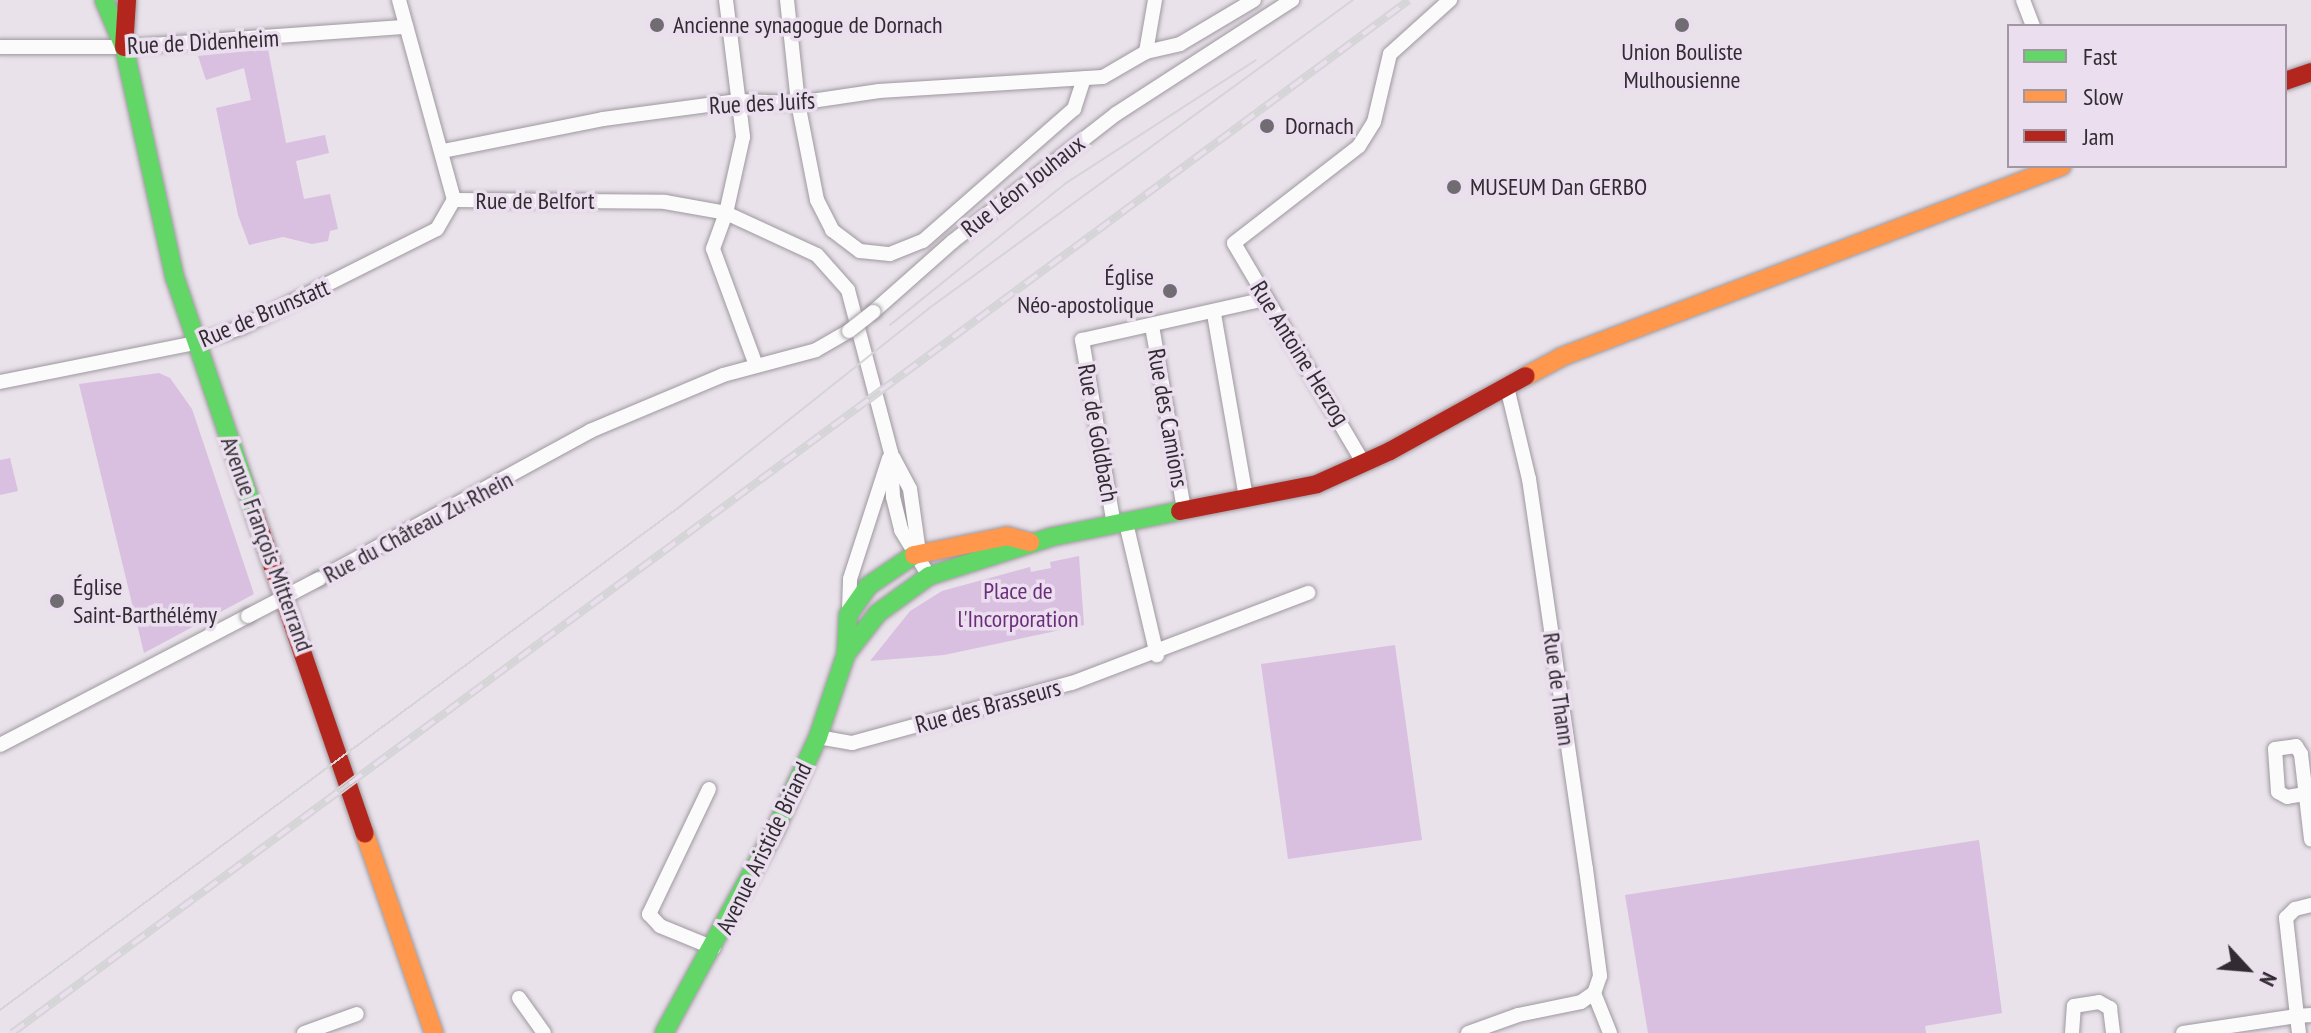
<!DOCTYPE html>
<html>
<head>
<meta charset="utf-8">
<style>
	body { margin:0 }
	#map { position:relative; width:2311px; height:1033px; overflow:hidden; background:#e9e2ea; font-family:"PT Sans Narrow",sans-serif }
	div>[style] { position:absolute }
	.green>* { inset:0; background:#d9bfe0 }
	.roads { filter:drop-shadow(0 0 2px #9e989f) drop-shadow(0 0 2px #9e989f) }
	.street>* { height:14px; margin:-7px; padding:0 7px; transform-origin:7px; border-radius:7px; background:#fcfbfc }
	.fast>* { height:18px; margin:-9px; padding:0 9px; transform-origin:9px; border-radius:9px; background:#63d668 }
	.slow>* { height:18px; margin:-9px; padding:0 9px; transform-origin:9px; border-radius:9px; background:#ff974d }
	.jam>* { height:18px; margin:-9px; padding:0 9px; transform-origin:9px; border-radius:9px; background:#b3261e }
	.tram>* { height:2px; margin:-1px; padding:0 1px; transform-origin:1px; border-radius:1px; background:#d5d4d6 }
	.rail>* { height:8px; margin-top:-4px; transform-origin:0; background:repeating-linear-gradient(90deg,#ebdeee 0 15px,#d5d4d6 0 30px); box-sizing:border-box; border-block:2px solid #d5d4d6 }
	.bridges { filter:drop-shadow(0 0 2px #9e989f) drop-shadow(0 0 2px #9e989f) }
	.street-bridge>* { height:14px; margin:-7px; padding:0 7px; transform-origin:7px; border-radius:7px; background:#fcfbfc }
	.dots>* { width:22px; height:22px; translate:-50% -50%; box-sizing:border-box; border:4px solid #ebdeee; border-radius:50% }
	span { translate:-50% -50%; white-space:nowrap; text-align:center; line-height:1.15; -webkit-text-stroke:7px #ebdeee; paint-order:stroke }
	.poi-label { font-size:24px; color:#312c32 }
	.left { translate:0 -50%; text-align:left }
	.right { translate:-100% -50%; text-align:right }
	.street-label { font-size:24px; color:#312c32 }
	.park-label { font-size:24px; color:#6b2d7b }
	.legend { position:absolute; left:2007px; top:24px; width:280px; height:144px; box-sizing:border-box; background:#ebdeee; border:2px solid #a197a3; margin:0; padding:10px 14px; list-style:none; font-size:24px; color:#312c32 }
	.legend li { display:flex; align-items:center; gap:16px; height:40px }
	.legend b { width:40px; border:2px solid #a197a3 }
	.north { position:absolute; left:2207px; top:929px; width:80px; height:80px; -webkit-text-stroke:6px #ebdeee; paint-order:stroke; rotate:116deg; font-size:22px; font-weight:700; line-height:32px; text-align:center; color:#312c32 }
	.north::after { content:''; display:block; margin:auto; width:28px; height:36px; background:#312c32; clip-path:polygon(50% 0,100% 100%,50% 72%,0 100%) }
</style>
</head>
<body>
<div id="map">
	<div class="green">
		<i style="clip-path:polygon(268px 49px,286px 143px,325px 135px,329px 153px,296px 161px,304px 199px,330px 194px,338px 229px,330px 231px,328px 241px,312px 244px,283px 237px,249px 245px,238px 215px,216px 108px,251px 100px,244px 68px,206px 80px,198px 56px)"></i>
		<i style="clip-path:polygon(159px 373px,170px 378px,192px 409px,254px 594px,144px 653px,79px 384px)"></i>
		<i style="clip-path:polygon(10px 458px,18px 491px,0 495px,0 460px)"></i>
		<i style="clip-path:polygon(1079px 556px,1084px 625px,944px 655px,870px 661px,910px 611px,942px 591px,1030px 567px,1031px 572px,1051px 568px,1050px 562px)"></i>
		<i style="clip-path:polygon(1395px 645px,1422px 840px,1288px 859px,1261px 664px)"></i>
		<i style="clip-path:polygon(1979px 840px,2002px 1013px,1925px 1026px,1926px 1033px,1648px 1033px,1625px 895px)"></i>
	</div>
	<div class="roads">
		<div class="street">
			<i style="left:399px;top:0;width:207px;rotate:74.6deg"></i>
			<i style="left:726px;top:0;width:138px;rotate:82.9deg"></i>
			<i style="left:743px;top:137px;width:78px;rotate:102.6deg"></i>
			<i style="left:726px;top:213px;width:100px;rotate:24.8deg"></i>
			<i style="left:817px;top:255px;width:47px;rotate:48.5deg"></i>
			<i style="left:848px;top:290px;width:169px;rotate:75.2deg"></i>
			<i style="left:891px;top:453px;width:44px;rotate:87.4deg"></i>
			<i style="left:893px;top:497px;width:34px;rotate:76deg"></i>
			<i style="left:901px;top:530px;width:54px;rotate:58.7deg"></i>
			<i style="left:787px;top:0;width:104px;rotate:83.9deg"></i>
			<i style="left:798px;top:103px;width:99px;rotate:78.9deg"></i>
			<i style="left:817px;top:200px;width:34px;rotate:63deg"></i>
			<i style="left:832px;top:230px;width:35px;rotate:37deg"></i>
			<i style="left:860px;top:251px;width:30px;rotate:6deg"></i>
			<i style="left:890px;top:254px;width:35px;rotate:-22deg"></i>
			<i style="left:923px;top:241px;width:201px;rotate:-41.2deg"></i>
			<i style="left:1074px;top:109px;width:32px;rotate:-72deg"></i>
			<i style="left:2023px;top:0;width:28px;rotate:69deg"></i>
			<i style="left:0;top:47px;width:124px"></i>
			<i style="left:124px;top:47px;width:283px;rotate:-4.1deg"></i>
			<i style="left:1146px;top:52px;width:53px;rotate:-80.2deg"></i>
			<i style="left:443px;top:151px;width:163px;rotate:-11.3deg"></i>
			<i style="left:603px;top:119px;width:136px;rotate:-7.6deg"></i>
			<i style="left:738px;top:101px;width:60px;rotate:1.9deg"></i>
			<i style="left:798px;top:103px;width:82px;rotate:-8.4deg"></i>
			<i style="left:879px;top:91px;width:224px;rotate:-3.6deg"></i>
			<i style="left:1103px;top:77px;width:50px;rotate:-30.2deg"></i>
			<i style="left:1146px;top:52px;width:35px;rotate:-13deg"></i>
			<i style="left:1180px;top:44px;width:86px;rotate:-30.7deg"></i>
			<i style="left:454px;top:200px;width:211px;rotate:0.5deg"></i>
			<i style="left:665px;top:202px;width:62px;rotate:10.2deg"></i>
			<i style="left:726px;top:213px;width:38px;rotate:110deg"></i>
			<i style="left:713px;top:249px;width:124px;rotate:69.7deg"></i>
			<i style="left:873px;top:312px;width:106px;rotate:-41.5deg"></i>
			<i style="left:952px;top:242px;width:208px;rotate:-38deg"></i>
			<i style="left:1116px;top:114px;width:210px;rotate:-32.9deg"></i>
			<i style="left:1214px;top:314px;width:186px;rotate:80.1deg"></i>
			<i style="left:1152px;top:326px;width:187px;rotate:80.1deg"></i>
			<i style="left:0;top:382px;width:199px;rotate:-11.3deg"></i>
			<i style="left:195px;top:343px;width:47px;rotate:-18.4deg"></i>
			<i style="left:240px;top:328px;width:220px;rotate:-26.7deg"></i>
			<i style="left:437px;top:229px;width:34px;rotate:-60deg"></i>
			<i style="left:1507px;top:387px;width:95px;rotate:76.6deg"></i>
			<i style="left:1529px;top:479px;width:394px;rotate:81.7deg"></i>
			<i style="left:1586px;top:869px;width:108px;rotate:82.5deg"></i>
			<i style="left:1600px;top:976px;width:18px;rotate:109deg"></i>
			<i style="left:893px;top:457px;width:36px;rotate:62deg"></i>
			<i style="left:910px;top:489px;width:64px;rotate:81.9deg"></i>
			<i style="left:1364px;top:464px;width:256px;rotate:-120.5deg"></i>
			<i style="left:1234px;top:243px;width:158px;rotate:-37.8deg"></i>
			<i style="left:1359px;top:146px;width:28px;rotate:-58deg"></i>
			<i style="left:1374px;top:122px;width:70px;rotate:-76.8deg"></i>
			<i style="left:1390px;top:54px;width:81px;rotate:-42deg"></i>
			<i style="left:1126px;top:523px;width:136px;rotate:76.8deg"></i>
			<i style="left:1114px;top:525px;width:188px;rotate:-99.8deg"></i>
			<i style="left:1082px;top:340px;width:189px;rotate:-12.6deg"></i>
			<i style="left:319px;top:579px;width:309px;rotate:-28.6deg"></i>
			<i style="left:590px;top:431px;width:144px;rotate:-22.8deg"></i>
			<i style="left:723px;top:375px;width:96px;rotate:-15deg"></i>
			<i style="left:816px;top:350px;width:38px;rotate:-30deg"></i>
			<i style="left:849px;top:610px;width:31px;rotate:-88deg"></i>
			<i style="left:850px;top:579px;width:127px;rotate:-72.1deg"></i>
			<i style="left:818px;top:737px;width:35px;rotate:10deg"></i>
			<i style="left:852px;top:743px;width:228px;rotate:-15.3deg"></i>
			<i style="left:1072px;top:683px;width:253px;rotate:-20.9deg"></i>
			<i style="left:0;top:745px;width:280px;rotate:-27.5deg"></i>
			<i style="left:709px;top:789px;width:139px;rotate:115.6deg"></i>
			<i style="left:649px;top:914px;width:16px;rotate:47deg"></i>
			<i style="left:660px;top:926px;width:58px;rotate:22.2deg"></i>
			<i style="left:2305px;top:794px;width:18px;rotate:171deg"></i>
			<i style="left:2287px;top:797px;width:10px;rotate:-151deg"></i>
			<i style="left:2278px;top:792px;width:43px;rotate:-94deg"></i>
			<i style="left:2275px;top:749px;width:21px;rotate:-8deg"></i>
			<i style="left:2296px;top:746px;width:9px;rotate:58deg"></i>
			<i style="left:2301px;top:754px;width:86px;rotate:83.3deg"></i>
			<i style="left:1594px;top:993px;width:43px;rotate:68.2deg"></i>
			<i style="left:519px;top:998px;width:43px;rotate:54.5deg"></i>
			<i style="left:304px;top:1033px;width:56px;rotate:-19.7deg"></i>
			<i style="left:1468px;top:1033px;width:53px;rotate:-19.8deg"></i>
			<i style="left:1518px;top:1015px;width:64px;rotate:-11.7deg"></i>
			<i style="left:1581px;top:1002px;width:16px;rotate:-35deg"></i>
			<i style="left:2072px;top:1033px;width:27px;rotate:-86deg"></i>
			<i style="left:2074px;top:1006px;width:25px;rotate:-9deg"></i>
			<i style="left:2099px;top:1002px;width:13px;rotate:29deg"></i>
			<i style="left:2110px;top:1008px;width:25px;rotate:83deg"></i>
			<i style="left:2183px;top:1033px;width:115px;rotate:-8.5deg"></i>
			<i style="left:2297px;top:1016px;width:99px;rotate:-96.4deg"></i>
			<i style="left:2286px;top:918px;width:13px;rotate:-45deg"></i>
			<i style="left:2295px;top:909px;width:16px;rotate:-14deg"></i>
			<i style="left:2299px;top:1033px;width:17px;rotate:-97deg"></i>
			<i style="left:2297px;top:1016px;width:14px;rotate:-4deg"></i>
		</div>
		<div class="fast">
			<i style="left:104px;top:0;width:51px;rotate:66.9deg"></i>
			<i style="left:124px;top:47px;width:237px;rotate:77.6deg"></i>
			<i style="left:175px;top:278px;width:250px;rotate:71.3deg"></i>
			<i style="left:846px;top:654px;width:52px;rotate:-52deg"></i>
			<i style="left:878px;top:613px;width:63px;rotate:-36deg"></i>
			<i style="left:929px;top:576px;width:128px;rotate:-17.7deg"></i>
			<i style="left:1051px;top:537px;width:132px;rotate:-11.4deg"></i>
			<i style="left:664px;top:1033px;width:231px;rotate:-61.3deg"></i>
			<i style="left:775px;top:830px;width:102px;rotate:-65.2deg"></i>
			<i style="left:818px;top:737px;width:88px;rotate:-71.4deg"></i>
			<i style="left:846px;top:654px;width:39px;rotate:-87deg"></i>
			<i style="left:848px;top:615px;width:35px;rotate:-55deg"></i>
			<i style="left:868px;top:586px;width:55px;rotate:-34deg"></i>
		</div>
		<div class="slow">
			<i style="left:1526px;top:376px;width:40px;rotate:-28deg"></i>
			<i style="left:1561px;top:357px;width:536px;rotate:-20.87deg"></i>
			<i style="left:914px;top:555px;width:95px;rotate:-11.5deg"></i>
			<i style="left:1007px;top:536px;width:24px;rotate:15deg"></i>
			<i style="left:365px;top:834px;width:211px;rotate:70.9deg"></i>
		</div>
		<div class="jam">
			<i style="left:124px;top:47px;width:47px;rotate:-86.3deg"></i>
			<i style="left:2285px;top:81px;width:28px;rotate:-19deg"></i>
			<i style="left:1180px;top:511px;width:140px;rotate:-11.1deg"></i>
			<i style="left:1317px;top:484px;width:80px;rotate:-24.3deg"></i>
			<i style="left:1390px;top:451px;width:155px;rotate:-28.9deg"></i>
			<i style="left:255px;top:515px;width:337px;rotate:71deg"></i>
		</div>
	</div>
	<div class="tram">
		<i style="left:890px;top:325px;width:226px;rotate:-38.9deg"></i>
		<i style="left:1066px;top:183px;width:226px;rotate:-32.9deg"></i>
		<i style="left:0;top:1010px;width:844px;rotate:-36.52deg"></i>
		<i style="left:678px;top:508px;width:320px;rotate:-38.5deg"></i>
		<i style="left:928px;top:309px;width:525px;rotate:-36.02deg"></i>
	</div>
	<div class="rail">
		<i style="left:12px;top:1033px;width:1737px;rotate:-36.48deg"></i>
	</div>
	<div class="bridges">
		<div class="street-bridge">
			<i style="left:849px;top:331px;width:31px;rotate:-38deg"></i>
			<i style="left:248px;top:616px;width:80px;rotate:-27.5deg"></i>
		</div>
	</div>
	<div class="dots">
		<i style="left:657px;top:25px;background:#716c72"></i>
		<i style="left:1682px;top:25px;background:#716c72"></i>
		<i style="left:1267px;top:126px;background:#716c72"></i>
		<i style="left:1454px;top:187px;background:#716c72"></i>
		<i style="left:1170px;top:291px;background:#716c72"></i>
		<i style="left:57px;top:601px;background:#716c72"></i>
	</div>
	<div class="poi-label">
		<span class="left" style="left:673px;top:25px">Ancienne synagogue de Dornach</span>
		<span style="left:1682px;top:66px">Union Bouliste<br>Mulhousienne</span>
		<span class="left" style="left:1285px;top:126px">Dornach</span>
		<span class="left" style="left:1470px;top:187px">MUSEUM Dan GERBO</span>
		<span class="right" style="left:1154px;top:291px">Église<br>Néo-apostolique</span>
		<span class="left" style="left:73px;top:601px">Église<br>Saint-Barthélémy</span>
	</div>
	<div class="street-label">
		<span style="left:203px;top:42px;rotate:-3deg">Rue de Didenheim</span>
		<span style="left:762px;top:103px;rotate:-3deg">Rue des Juifs</span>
		<span style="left:1023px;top:186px;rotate:-38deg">Rue Léon Jouhaux</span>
		<span style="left:535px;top:201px">Rue de Belfort</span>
		<span style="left:264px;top:313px;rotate:-23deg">Rue de Brunstatt</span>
		<span style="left:1300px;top:353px;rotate:58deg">Rue Antoine Herzog</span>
		<span style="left:1168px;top:418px;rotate:80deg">Rue des Camions</span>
		<span style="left:1098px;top:433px;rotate:80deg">Rue de Goldbach</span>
		<span style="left:418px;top:527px;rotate:-28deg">Rue du Château Zu-Rhein</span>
		<span style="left:267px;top:544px;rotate:70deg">Avenue François Mitterrand</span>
		<span style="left:1559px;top:689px;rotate:82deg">Rue de Thann</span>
		<span style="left:988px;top:706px;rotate:-15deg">Rue des Brasseurs</span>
		<span style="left:764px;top:848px;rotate:-64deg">Avenue Aristide Briand</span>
	</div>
	<div class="park-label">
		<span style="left:1018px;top:605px">Place de<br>l'Incorporation</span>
	</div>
	<ul class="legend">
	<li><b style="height:10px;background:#63d668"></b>Fast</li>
	<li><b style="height:10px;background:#ff974d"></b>Slow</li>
	<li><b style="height:10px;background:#b3261e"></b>Jam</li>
	</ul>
	<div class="north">N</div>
</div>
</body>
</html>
